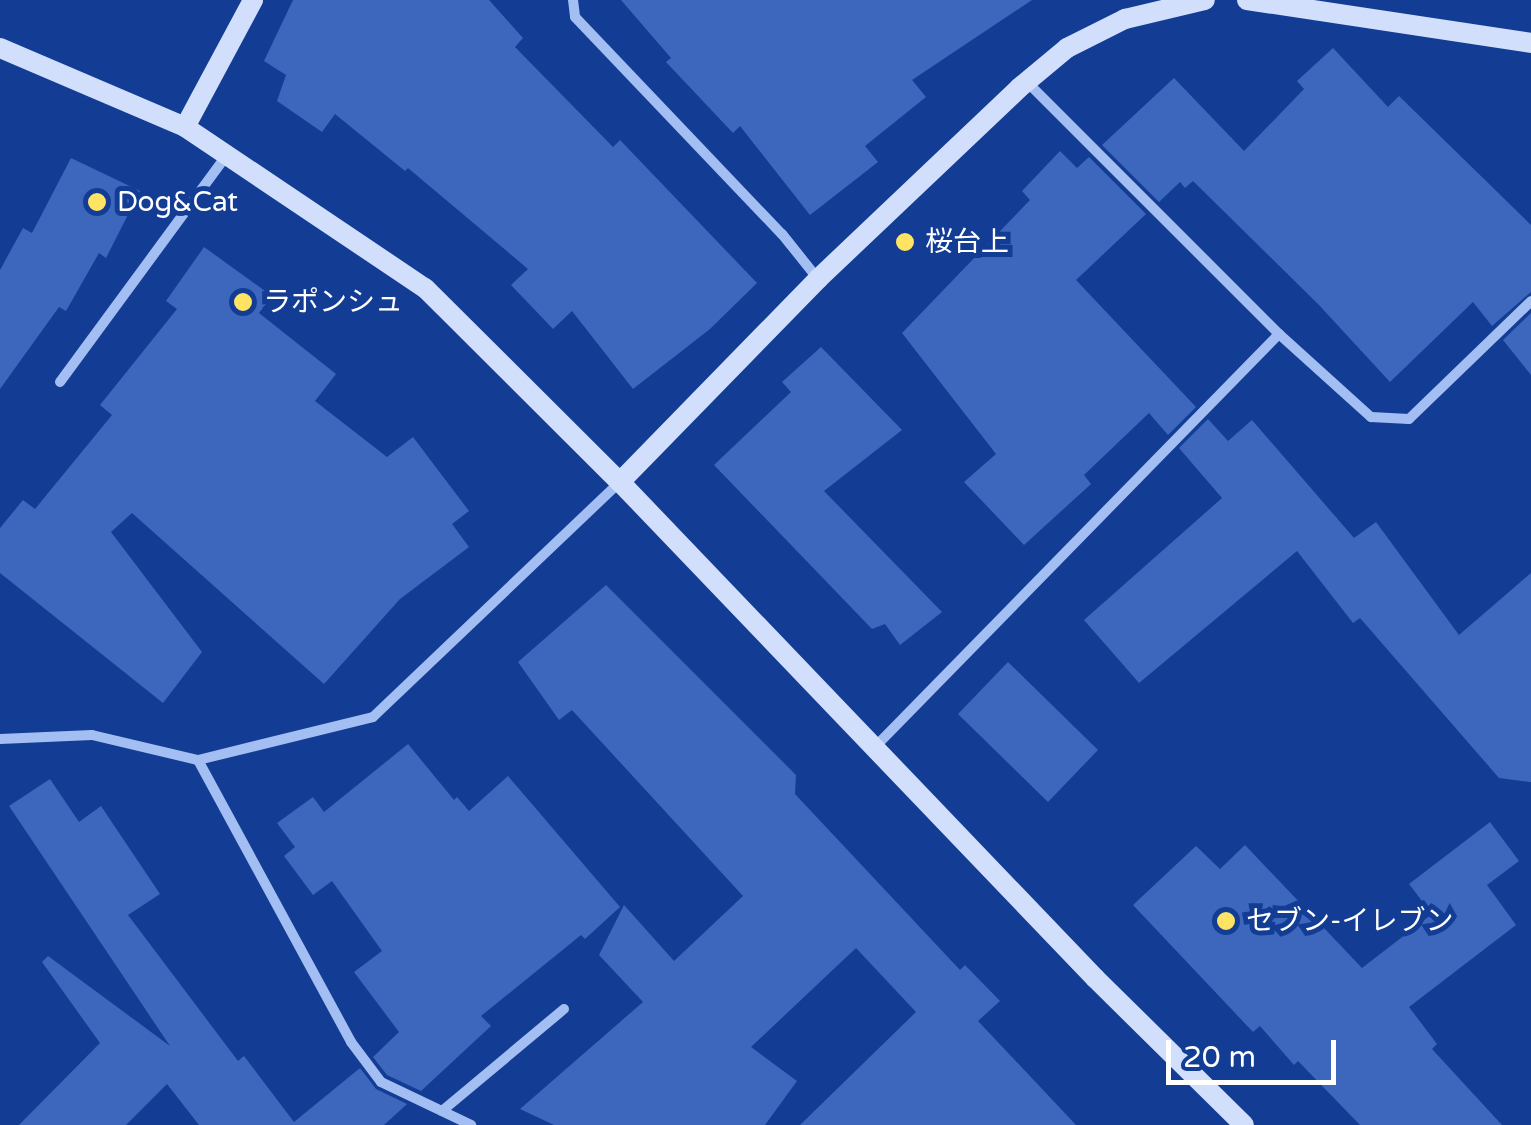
<!DOCTYPE html>
<html>
<head>
<meta charset="utf-8">
<style>
	body { margin:0 }
	#map { position:relative; width:1531px; height:1125px; overflow:hidden; background:#133d95; font-family:"Varela Round","Noto Sans JP",sans-serif }
	div>[style] { position:absolute }
	.building>* { inset:0; background:#3c67bd }
	.street>* { height:10px; margin:-5px; padding:0 5px; transform-origin:5px; border-radius:5px; background:#a3bef2 }
	.secondary>* { height:20px; margin:-10px; padding:0 10px; transform-origin:10px; border-radius:10px; background:#d2dffc }
	.dots>* { width:28px; height:28px; translate:-50% -50%; box-sizing:border-box; border:5px solid #133d95; border-radius:50% }
	span { translate:-50% -50%; white-space:nowrap; text-align:center; line-height:1.15; -webkit-text-stroke:10px #133d95; paint-order:stroke }
	.poi-label { font-size:28px; color:#fff }
	.left { translate:0 -50%; text-align:left }
	.scale { position:absolute; left:1166px; top:1040px; width:170px; height:45px; box-sizing:border-box; border:5px solid #fff; border-top:0; padding-left:12px; font-size:30px; line-height:35px; white-space:nowrap; color:#fff; -webkit-text-stroke:8px #133d95; paint-order:stroke }
</style>
</head>
<body>
<div id="map">
	<div class="building">
		<i style="clip-path:polygon(293px 0,489px 0,523px 38px,515px 47px,613px 147px,620px 140px,757px 283px,710px 329px,633px 389px,572px 311px,553px 329px,511px 285px,528px 269px,408px 168px,405px 171px,335px 114px,322px 132px,277px 101px,286px 75px,264px 61px)"></i>
		<i style="clip-path:polygon(621px 0,1032px 0,912px 80px,926px 97px,865px 146px,878px 162px,810px 215px,740px 126px,733px 133px,666px 62px,671px 58px)"></i>
		<i style="clip-path:polygon(1333px 48px,1388px 107px,1399px 96px,1531px 225px,1531px 292px,1492px 326px,1473px 302px,1390px 382px,1319px 305px,1193px 181px,1185px 188px,1180px 182px,1159px 202px,1102px 145px,1174px 78px,1244px 151px,1304px 89px,1297px 81px)"></i>
		<i style="clip-path:polygon(1060px 151px,1077px 168px,1089px 157px,1146px 214px,1076px 280px,1196px 407px,1168px 435px,1149px 413px,1084px 475px,1091px 484px,1024px 545px,964px 482px,996px 454px,902px 333px,1030px 200px,1022px 191px)"></i>
		<i style="clip-path:polygon(71px 158px,140px 191px,106px 258px,99px 253px,66px 311px,59px 307px,0 389px,0 270px,23px 228px,32px 233px)"></i>
		<i style="clip-path:polygon(204px 247px,272px 296px,259px 313px,336px 374px,315px 401px,387px 457px,413px 437px,469px 511px,452px 524px,469px 547px,400px 599px,324px 684px,132px 513px,111px 532px,202px 652px,163px 703px,0 573px,0 528px,23px 500px,35px 509px,112px 415px,100px 405px,177px 309px,166px 301px)"></i>
		<i style="clip-path:polygon(1531px 313px,1531px 375px,1503px 340px)"></i>
		<i style="clip-path:polygon(821px 347px,902px 430px,824px 491px,942px 612px,900px 645px,885px 624px,872px 629px,714px 465px,791px 392px,782px 382px)"></i>
		<i style="clip-path:polygon(1208px 419px,1228px 441px,1252px 420px,1354px 538px,1376px 522px,1459px 635px,1531px 573px,1531px 782px,1499px 778px,1360px 618px,1353px 623px,1297px 551px,1139px 683px,1084px 620px,1222px 498px,1179px 448px)"></i>
		<i style="clip-path:polygon(606px 585px,796px 775px,795px 794px,960px 970px,965px 965px,1000px 1001px,978px 1021px,1076px 1125px,800px 1125px,916px 1012px,856px 948px,751px 1047px,797px 1081px,765px 1125px,554px 1125px,520px 1109px,643px 1002px,599px 955px,624px 905px,674px 961px,743px 896px,572px 710px,559px 720px,518px 662px)"></i>
		<i style="clip-path:polygon(1008px 662px,1098px 750px,1048px 802px,958px 714px)"></i>
		<i style="clip-path:polygon(408px 744px,454px 800px,457px 797px,469px 811px,508px 776px,620px 907px,585px 939px,581px 935px,481px 1016px,491px 1026px,421px 1091px,387px 1075px,373px 1057px,399px 1032px,354px 972px,382px 951px,332px 881px,313px 895px,284px 856px,295px 847px,277px 823px,313px 797px,324px 812px)"></i>
		<i style="clip-path:polygon(50px 779px,79px 822px,101px 806px,160px 894px,128px 915px,238px 1061px,244px 1056px,294px 1122px,360px 1068px,376px 1089px,407px 1104px,384px 1125px,199px 1125px,167px 1084px,126px 1125px,19px 1125px,100px 1043px,42px 962px,48px 956px,170px 1046px,9px 806px)"></i>
		<i style="clip-path:polygon(1490px 822px,1519px 861px,1487px 885px,1516px 925px,1409px 1007px,1437px 1044px,1432px 1049px,1502px 1125px,1360px 1125px,1298px 1061px,1294px 1065px,1260px 1026px,1253px 1032px,1133px 905px,1196px 846px,1220px 869px,1245px 845px,1362px 968px,1432px 914px,1409px 884px)"></i>
	</div>
	<div class="street">
		<i style="left:573px;top:0;width:17px;rotate:83deg"></i>
		<i style="left:575px;top:17px;width:300px;rotate:46.4deg"></i>
		<i style="left:782px;top:234px;width:58px;rotate:51.3deg"></i>
		<i style="left:1279px;top:334px;width:124px;rotate:42.1deg"></i>
		<i style="left:1371px;top:417px;width:38px;rotate:3deg"></i>
		<i style="left:1409px;top:419px;width:170px;rotate:-44deg"></i>
		<i style="left:60px;top:382px;width:282px;rotate:-53.7deg"></i>
		<i style="left:0;top:739px;width:92px;rotate:-2.5deg"></i>
		<i style="left:92px;top:735px;width:109px;rotate:13.3deg"></i>
		<i style="left:198px;top:760px;width:180px;rotate:-13.8deg"></i>
		<i style="left:373px;top:717px;width:341px;rotate:-43.6deg"></i>
		<i style="left:874px;top:748px;width:579px;rotate:-45.63deg"></i>
		<i style="left:1279px;top:334px;width:355px;rotate:-135deg"></i>
		<i style="left:198px;top:760px;width:321px;rotate:61.5deg"></i>
		<i style="left:351px;top:1042px;width:50px;rotate:53.1deg"></i>
		<i style="left:381px;top:1082px;width:100px;rotate:25.5deg"></i>
		<i style="left:442px;top:1111px;width:159px;rotate:-39.9deg"></i>
	</div>
	<div class="secondary">
		<i style="left:1247px;top:0;width:287px;rotate:8.6deg"></i>
		<i style="left:0;top:48px;width:201px;rotate:23.1deg"></i>
		<i style="left:185px;top:127px;width:289px;rotate:33.9deg"></i>
		<i style="left:425px;top:288px;width:275px;rotate:44.9deg"></i>
		<i style="left:620px;top:482px;width:687px;rotate:46.24deg"></i>
		<i style="left:1095px;top:978px;width:209px;rotate:44.6deg"></i>
		<i style="left:185px;top:127px;width:144px;rotate:-61.8deg"></i>
		<i style="left:620px;top:482px;width:284px;rotate:-45.7deg"></i>
		<i style="left:818px;top:279px;width:277px;rotate:-43.5deg"></i>
		<i style="left:1019px;top:88px;width:62px;rotate:-39.8deg"></i>
		<i style="left:1067px;top:48px;width:65px;rotate:-26.6deg"></i>
		<i style="left:1125px;top:19px;width:82px;rotate:-13.4deg"></i>
	</div>
	<div class="dots">
		<i style="left:97px;top:202px;background:#ffe464"></i>
		<i style="left:905px;top:242px;background:#ffe464"></i>
		<i style="left:243px;top:302px;background:#ffe464"></i>
		<i style="left:1226px;top:921px;background:#ffe464"></i>
	</div>
	<div class="poi-label">
		<span class="left" style="left:117px;top:202px">Dog&amp;Cat</span>
		<span class="left" style="left:925px;top:242px">桜台上</span>
		<span class="left" style="left:263px;top:302px">ラポンシュ</span>
		<span class="left" style="left:1246px;top:921px">セブン-イレブン</span>
	</div>
	<div class="scale">20 m</div>
</div>
</body>
</html>
